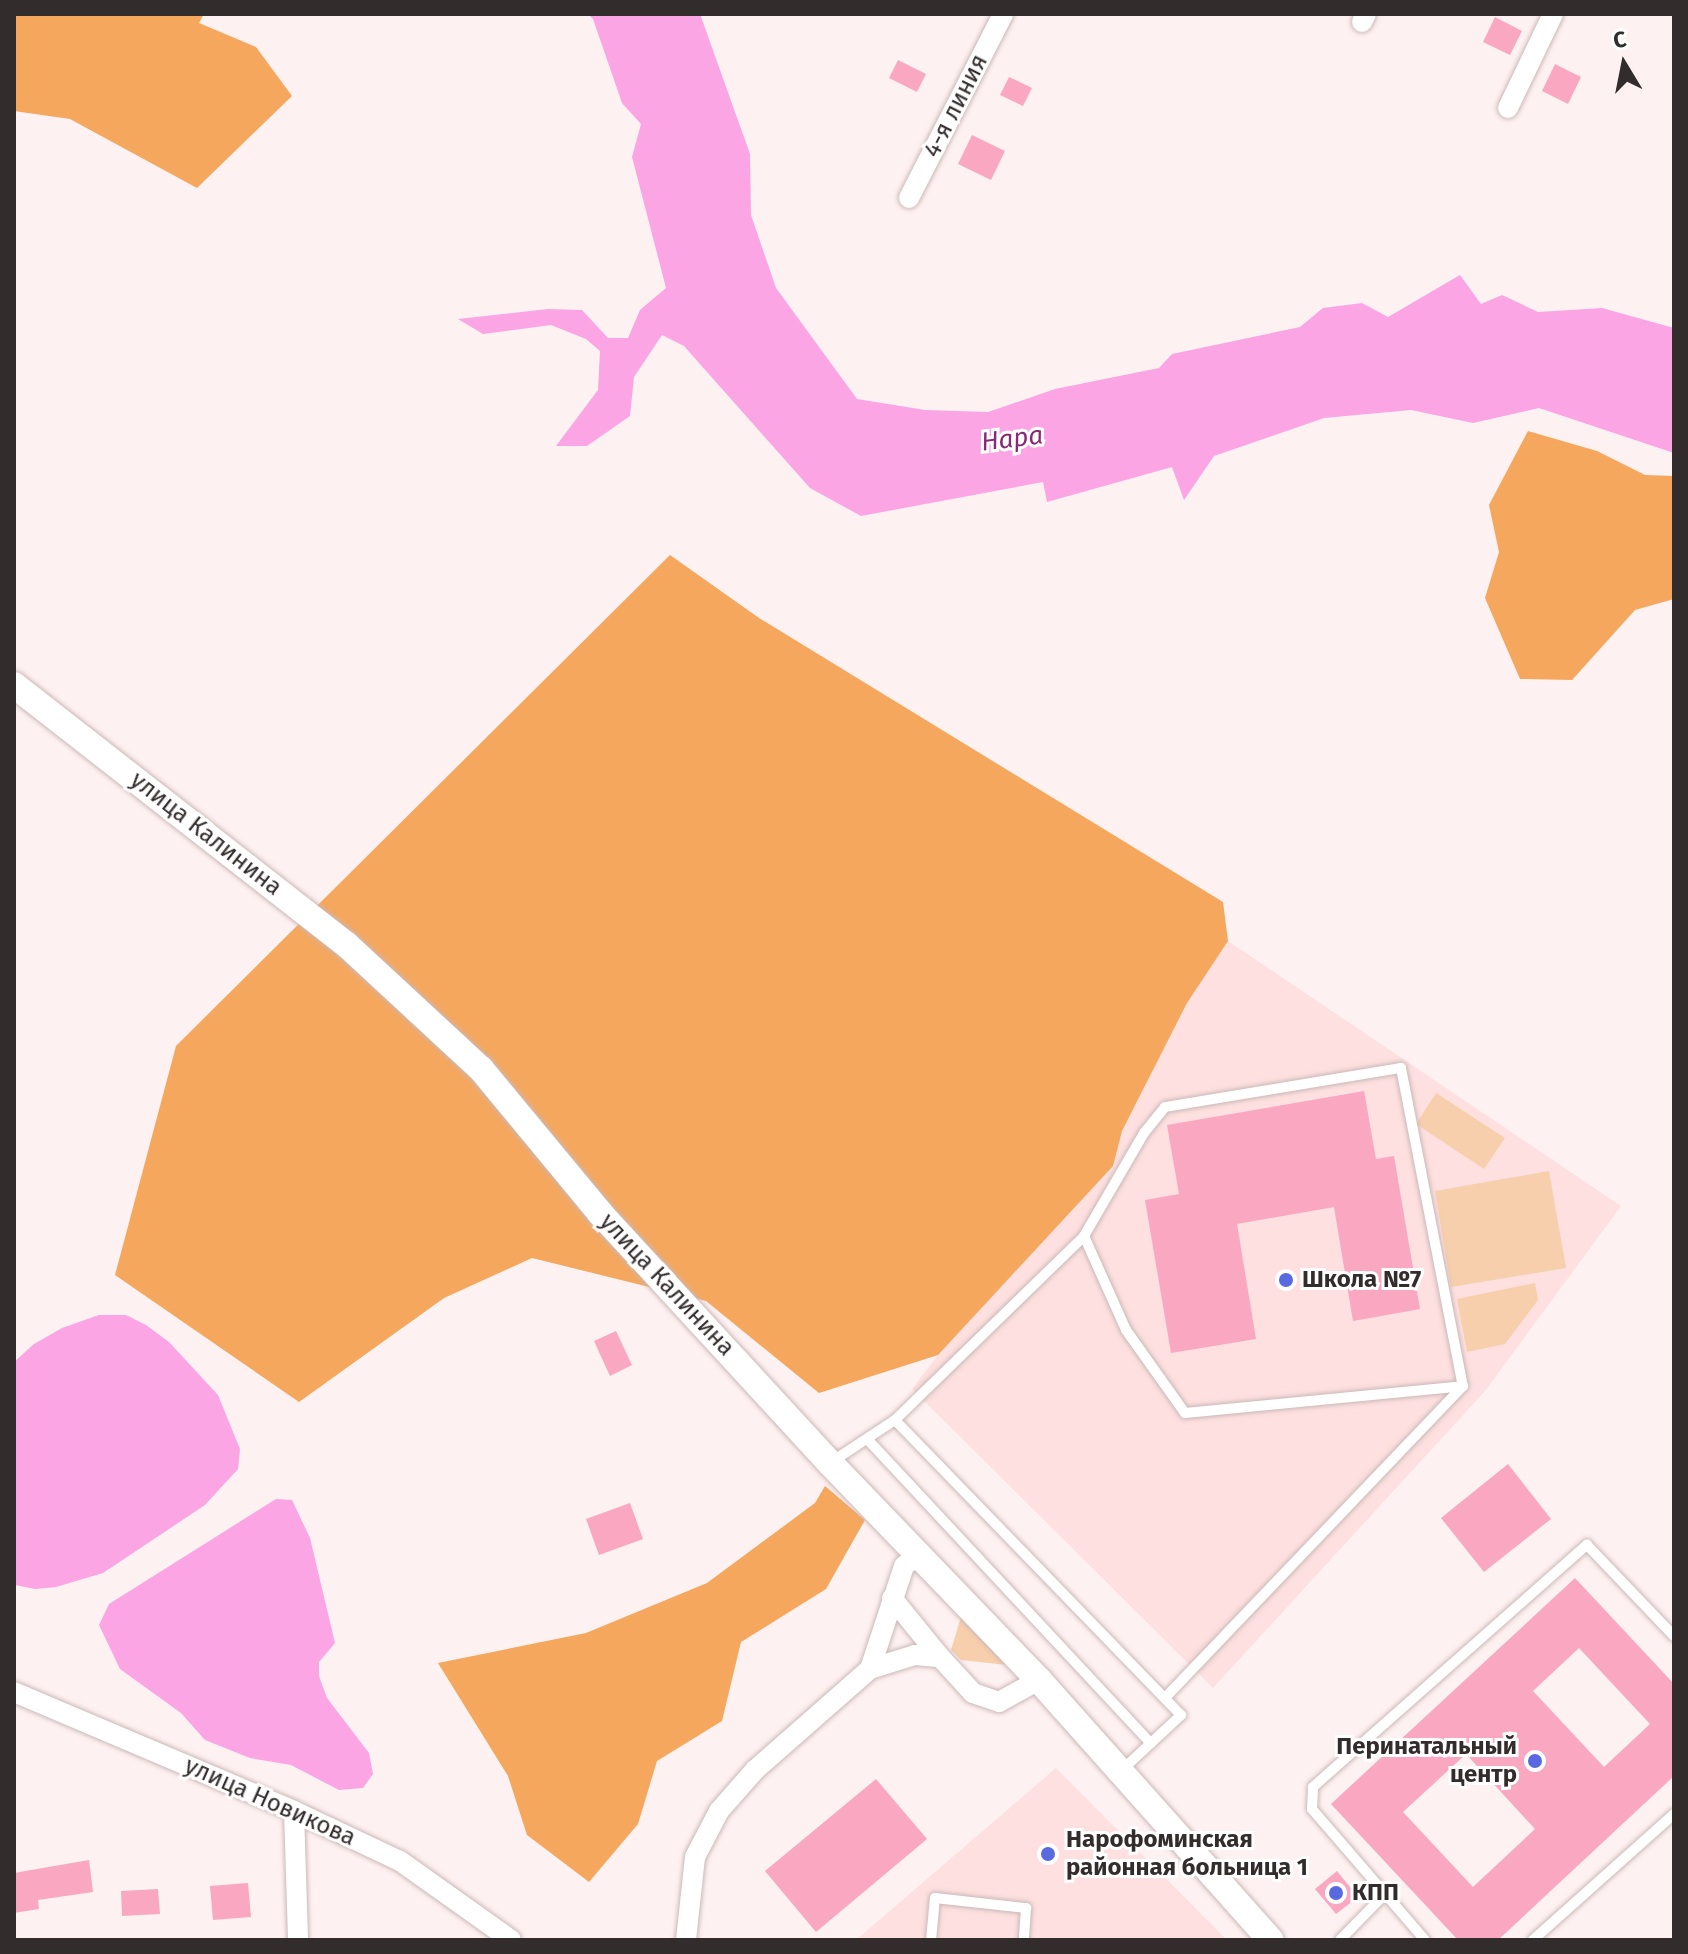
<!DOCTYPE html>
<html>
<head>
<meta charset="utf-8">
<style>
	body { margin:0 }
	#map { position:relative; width:1688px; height:1954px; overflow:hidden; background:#fef1f1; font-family:"Fira Sans",sans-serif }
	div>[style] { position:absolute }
	.built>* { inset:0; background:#fde0df }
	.green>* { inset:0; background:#f8cfac }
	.forest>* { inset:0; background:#f5a75e }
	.water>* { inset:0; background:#fba5e4 }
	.building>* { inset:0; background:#faa7c2 }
	.roads { filter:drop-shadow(0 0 2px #cbb8b7) drop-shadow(0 0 2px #cbb8b7) }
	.service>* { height:10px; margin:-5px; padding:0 5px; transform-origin:5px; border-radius:5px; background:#fff }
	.minor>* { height:20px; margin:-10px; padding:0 10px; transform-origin:10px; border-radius:10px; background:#fff }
	.tertiary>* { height:26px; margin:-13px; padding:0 13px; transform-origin:13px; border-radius:13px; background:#fff }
	.dots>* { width:22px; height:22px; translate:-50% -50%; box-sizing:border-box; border:4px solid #fff; border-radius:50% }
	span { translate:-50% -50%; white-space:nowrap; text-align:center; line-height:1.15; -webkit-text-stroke:6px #fff; paint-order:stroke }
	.street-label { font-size:24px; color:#332c2c }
	.poi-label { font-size:24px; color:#332c2c; font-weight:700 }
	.left { translate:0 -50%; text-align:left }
	.right { translate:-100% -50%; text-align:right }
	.water-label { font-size:26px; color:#8a2876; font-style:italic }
	.frame { position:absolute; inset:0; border:16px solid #332c2c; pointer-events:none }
	.north { position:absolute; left:1584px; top:24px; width:80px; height:80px; -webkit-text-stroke:6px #fff; paint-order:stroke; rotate:350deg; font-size:22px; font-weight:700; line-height:32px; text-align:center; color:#332c2c }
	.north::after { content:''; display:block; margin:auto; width:28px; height:36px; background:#332c2c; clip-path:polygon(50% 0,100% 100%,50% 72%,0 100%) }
</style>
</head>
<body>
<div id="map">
	<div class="built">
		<i style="clip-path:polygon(1228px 941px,1621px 1206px,1485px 1391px,1213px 1688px,912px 1389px,938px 1355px,1112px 1166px,1122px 1131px,1187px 1003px)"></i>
		<i style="clip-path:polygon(1056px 1768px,1227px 1940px,856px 1940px)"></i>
	</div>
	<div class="green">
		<i style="clip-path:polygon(1436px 1093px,1505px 1138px,1484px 1169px,1416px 1124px)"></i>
		<i style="clip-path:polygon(1549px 1171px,1566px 1268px,1451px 1287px,1435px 1191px)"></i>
		<i style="clip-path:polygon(1535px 1283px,1538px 1300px,1505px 1344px,1467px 1352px,1457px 1299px)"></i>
		<i style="clip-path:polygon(962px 1614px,1007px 1665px,961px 1660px,951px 1650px)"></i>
	</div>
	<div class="forest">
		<i style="clip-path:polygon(14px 14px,204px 14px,199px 23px,256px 47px,292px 96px,197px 188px,70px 119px,14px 111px)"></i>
		<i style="clip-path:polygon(1528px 431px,1597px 451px,1645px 475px,1674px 476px,1674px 599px,1635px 610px,1572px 680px,1520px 679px,1485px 598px,1499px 552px,1489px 505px)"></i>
		<i style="clip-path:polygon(670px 555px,759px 618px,1223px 902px,1228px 941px,1187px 1003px,1122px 1131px,1113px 1166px,938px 1355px,819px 1393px,706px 1301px,532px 1258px,444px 1298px,299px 1402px,115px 1275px,176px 1046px)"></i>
		<i style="clip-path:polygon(825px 1486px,865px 1520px,826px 1589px,741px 1642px,722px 1721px,657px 1761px,638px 1824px,589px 1882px,527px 1835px,508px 1776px,438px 1663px,586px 1633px,707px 1583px,815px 1503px)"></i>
	</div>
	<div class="water">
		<i style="clip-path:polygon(588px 14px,700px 14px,750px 154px,751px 215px,776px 288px,857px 399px,925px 410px,988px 412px,1055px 389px,1159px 368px,1172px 354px,1300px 327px,1323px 308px,1362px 303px,1388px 317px,1460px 275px,1481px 304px,1502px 295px,1538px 312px,1602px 308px,1674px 328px,1674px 453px,1539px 408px,1473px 423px,1411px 410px,1324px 418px,1214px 456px,1184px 500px,1172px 467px,1047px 502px,1043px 482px,861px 516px,810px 488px,684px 346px,662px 335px,634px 377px,630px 416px,587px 446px,556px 446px,598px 390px,600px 351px,586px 339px,551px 325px,483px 334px,458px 319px,548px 309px,582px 310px,608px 338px,628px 338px,640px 310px,666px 288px,632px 157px,641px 124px,622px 103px,593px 19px)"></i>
		<i style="clip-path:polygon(99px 1315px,126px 1315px,146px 1325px,169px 1342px,218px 1395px,240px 1449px,238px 1469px,205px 1505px,103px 1573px,56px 1587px,35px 1589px,15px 1585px,14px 1362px,34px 1344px,62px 1328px)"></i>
		<i style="clip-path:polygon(276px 1499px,292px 1500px,310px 1538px,335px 1643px,319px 1662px,319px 1676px,327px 1698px,369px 1753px,373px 1774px,363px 1788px,339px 1790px,291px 1765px,250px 1758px,205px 1740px,181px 1713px,120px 1669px,99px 1625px,109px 1604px)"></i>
	</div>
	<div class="building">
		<i style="clip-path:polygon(1495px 17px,1522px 31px,1510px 55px,1483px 42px)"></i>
		<i style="clip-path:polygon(898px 60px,926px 74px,917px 92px,889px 78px)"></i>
		<i style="clip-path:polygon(1555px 64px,1581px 77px,1568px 104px,1542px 91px)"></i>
		<i style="clip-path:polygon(1009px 77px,1032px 88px,1023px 106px,1000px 95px)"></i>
		<i style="clip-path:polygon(972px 135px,1005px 151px,991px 180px,958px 164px)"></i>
		<i style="clip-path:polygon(1364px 1091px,1376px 1159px,1394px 1156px,1420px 1309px,1353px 1321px,1334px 1207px,1237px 1224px,1256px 1339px,1171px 1353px,1145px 1200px,1179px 1194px,1167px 1125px)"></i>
		<i style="clip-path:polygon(616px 1331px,632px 1365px,610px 1376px,594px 1341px)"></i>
		<i style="clip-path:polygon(1508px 1464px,1551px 1519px,1484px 1572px,1441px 1518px)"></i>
		<i style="clip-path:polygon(630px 1503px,643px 1539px,599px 1555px,586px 1519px)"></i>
		<i style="clip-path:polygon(evenodd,1575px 1578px,1674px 1684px,1674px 1776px,1498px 1940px,1458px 1940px,1331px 1804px,1575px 1578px,1579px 1648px,1650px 1724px,1604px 1767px,1533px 1691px,1579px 1648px,1575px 1578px,1466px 1754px,1535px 1829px,1473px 1887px,1403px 1812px,1466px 1754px)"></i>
		<i style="clip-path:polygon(876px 1779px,927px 1839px,816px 1932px,765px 1871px)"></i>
		<i style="clip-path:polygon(89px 1860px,93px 1892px,38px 1900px,39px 1909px,14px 1913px,14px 1873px)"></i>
		<i style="clip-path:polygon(1337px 1871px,1358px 1897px,1336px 1914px,1315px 1889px)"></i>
		<i style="clip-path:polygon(248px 1883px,251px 1917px,213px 1920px,210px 1886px)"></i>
		<i style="clip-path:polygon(158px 1889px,160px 1914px,122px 1916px,121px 1891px)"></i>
	</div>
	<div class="roads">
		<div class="service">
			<i style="left:1084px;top:1236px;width:103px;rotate:65.9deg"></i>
			<i style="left:1126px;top:1330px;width:102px;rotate:54.6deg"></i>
			<i style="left:1185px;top:1413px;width:279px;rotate:-5.5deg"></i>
			<i style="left:895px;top:1420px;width:411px;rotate:45.9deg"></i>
			<i style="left:1181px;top:1715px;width:81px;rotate:137deg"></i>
			<i style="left:869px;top:1441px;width:413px;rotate:47deg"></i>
			<i style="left:830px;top:1463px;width:78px;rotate:-33.5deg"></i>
			<i style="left:895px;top:1420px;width:264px;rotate:-44.2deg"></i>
			<i style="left:1084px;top:1236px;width:119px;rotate:-59.8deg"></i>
			<i style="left:1144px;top:1133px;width:33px;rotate:-51deg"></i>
			<i style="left:1165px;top:1107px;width:239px;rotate:-9.4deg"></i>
			<i style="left:1401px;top:1068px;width:324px;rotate:79deg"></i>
			<i style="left:1463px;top:1386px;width:431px;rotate:133.7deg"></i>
			<i style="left:931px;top:1940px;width:42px;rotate:-84.6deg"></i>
			<i style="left:935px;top:1898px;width:92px;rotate:6.3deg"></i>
			<i style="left:1026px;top:1908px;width:32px;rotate:94deg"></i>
			<i style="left:1340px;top:1940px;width:62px;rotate:-45.7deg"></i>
			<i style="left:1425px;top:1940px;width:173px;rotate:-130.8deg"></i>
			<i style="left:1312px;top:1809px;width:22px;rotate:-87deg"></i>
			<i style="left:1313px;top:1787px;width:366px;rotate:-41.5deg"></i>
			<i style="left:1587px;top:1545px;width:126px;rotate:46.3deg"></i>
			<i style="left:1533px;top:1940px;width:189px;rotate:-41.8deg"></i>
		</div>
		<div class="minor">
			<i style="left:1362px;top:22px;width:9px;rotate:-63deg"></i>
			<i style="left:1508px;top:108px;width:104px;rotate:-64.4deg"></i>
			<i style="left:909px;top:198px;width:207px;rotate:-62.9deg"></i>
			<i style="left:892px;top:1598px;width:76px;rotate:50.9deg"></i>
			<i style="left:870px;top:1669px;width:108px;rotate:-71.7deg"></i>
			<i style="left:904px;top:1566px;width:19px;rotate:-39deg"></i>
			<i style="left:14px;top:1692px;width:304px;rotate:23deg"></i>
			<i style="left:294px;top:1811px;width:117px;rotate:25.3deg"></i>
			<i style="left:400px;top:1861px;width:136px;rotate:35.4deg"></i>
			<i style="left:294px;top:1811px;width:129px;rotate:88.2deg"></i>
			<i style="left:686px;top:1940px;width:83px;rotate:-83.8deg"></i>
			<i style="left:695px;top:1857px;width:52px;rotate:-62.4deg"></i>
			<i style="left:719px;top:1811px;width:55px;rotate:-48.7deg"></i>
			<i style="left:755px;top:1770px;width:153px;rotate:-41.3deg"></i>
			<i style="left:870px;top:1669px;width:47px;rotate:-17.3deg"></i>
			<i style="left:915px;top:1655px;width:25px;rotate:5deg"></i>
			<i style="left:940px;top:1657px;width:49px;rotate:47.5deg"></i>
			<i style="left:973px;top:1693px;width:28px;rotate:19deg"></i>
			<i style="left:999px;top:1702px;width:46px;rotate:-28.8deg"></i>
		</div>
		<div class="tertiary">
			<i style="left:14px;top:685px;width:422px;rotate:38deg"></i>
			<i style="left:347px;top:945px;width:183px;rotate:42.8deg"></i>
			<i style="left:481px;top:1069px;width:187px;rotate:50.4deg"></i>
			<i style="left:600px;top:1213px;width:340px;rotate:47.4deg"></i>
			<i style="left:830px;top:1463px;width:301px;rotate:46.1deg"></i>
			<i style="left:1039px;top:1680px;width:348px;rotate:48.3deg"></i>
		</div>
	</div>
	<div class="dots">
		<i style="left:1286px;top:1280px;background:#5969e0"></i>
		<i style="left:1535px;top:1761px;background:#5969e0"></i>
		<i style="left:1048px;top:1854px;background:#5969e0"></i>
		<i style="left:1336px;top:1893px;background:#5969e0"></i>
	</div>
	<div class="street-label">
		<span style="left:956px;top:106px;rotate:-63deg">4-я линия</span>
		<span style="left:206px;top:834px;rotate:38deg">улица Калинина</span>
		<span style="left:667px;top:1285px;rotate:47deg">улица Калинина</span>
		<span style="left:270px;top:1802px;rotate:24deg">улица Новикова</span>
	</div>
	<div class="poi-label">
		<span class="left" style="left:1302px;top:1280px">Школа №7</span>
		<span class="right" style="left:1517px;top:1761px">Перинатальный<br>центр</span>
		<span class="left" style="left:1066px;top:1854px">Нарофоминская<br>районная больница 1</span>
		<span class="left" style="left:1352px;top:1893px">КПП</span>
	</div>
	<div class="water-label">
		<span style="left:1012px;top:439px;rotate:-7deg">Нара</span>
	</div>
	<div class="frame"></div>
	<div class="north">С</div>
</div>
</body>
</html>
